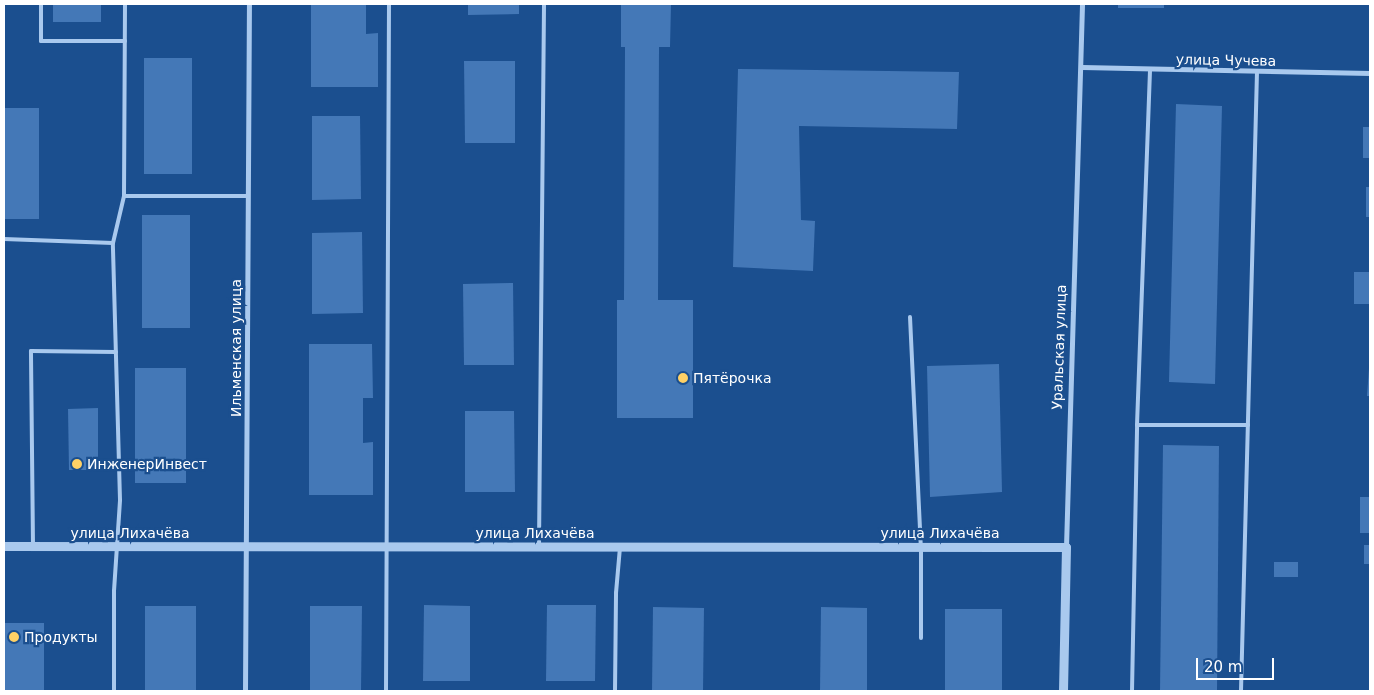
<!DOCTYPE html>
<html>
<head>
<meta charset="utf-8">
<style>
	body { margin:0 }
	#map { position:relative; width:1374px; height:695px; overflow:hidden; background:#1b4f8f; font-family:"DejaVu Sans",sans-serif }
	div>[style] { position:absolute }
	.building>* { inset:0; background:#4478b7 }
	.service>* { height:4px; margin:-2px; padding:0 2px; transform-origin:2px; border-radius:2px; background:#a9c9ee }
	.minor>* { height:5px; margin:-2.5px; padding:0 2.5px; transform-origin:2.5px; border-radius:2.5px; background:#a9c9ee }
	.tertiary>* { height:9px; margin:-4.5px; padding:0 4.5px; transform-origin:4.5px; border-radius:4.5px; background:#a9c9ee }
	.dots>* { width:14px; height:14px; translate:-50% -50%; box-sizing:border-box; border:2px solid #1b4f8f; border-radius:50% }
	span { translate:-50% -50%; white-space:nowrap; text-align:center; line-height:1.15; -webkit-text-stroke:4.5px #1b4f8f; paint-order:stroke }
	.street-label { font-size:14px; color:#fff }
	.poi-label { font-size:14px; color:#fff }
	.left { translate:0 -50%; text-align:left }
	.frame { position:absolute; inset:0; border:5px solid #fff; pointer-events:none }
	.scale { position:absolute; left:1196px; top:658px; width:78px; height:22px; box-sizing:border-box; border:2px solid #fff; border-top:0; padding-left:6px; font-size:15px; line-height:18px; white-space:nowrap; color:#fff; -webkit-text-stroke:4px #1b4f8f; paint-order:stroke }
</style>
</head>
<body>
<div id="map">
	<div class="building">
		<i style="clip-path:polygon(53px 4px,101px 4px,101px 22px,53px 22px)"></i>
		<i style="clip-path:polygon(311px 4px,366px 4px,366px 34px,378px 33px,378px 87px,311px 87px)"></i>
		<i style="clip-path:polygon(468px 4px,519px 4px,519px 14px,468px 15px)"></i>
		<i style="clip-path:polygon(621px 4px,671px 4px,670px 47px,659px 47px,658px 300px,693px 300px,693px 418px,617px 418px,617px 300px,624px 300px,625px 47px,621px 47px)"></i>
		<i style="clip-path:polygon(1118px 4px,1164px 4px,1164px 8px,1118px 8px)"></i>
		<i style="clip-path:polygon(144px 58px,192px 58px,192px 174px,144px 174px)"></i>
		<i style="clip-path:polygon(464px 61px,515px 61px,515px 143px,465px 143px)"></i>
		<i style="clip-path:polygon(738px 69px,959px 72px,957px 129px,799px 126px,801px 220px,815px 221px,813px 271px,733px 267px)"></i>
		<i style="clip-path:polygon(1176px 104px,1222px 106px,1215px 384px,1169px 382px)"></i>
		<i style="clip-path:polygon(4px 108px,39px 108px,39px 219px,4px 219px)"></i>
		<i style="clip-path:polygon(312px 116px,360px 116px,361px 199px,312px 200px)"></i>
		<i style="clip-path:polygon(1363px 127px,1370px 127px,1370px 158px,1363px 158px)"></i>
		<i style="clip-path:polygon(1366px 187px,1370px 187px,1370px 217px,1366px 217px)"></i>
		<i style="clip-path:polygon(142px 215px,190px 215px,190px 328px,142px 328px)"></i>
		<i style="clip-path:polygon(362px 232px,363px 313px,312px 314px,312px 233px)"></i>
		<i style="clip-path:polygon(1354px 272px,1370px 272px,1370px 304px,1354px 304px)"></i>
		<i style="clip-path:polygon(513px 283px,514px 365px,464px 365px,463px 284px)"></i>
		<i style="clip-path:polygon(309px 344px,372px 344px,373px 398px,363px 398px,363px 443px,373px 442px,373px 495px,309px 495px)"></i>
		<i style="clip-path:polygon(999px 364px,1002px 492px,930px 497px,927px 366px)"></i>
		<i style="clip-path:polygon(135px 368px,186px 368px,186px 483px,135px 483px)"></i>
		<i style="clip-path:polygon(1369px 368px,1370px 368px,1370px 396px,1367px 396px)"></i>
		<i style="clip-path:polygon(98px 408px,98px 470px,69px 470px,68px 409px)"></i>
		<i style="clip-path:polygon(465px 411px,514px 411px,515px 492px,465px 492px)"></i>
		<i style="clip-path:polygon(1163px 445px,1219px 446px,1217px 691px,1160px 691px)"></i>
		<i style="clip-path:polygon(1360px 497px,1370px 497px,1370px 533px,1360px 533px)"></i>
		<i style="clip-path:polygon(1364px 545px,1370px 545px,1370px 564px,1364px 564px)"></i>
		<i style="clip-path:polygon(1274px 562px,1298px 562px,1298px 577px,1274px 577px)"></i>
		<i style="clip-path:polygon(424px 605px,470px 606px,470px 681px,423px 681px)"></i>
		<i style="clip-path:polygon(547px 605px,596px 605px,595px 681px,546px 681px)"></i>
		<i style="clip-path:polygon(145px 606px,196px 606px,196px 691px,145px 691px)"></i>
		<i style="clip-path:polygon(310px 606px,362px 606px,361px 691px,310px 691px)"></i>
		<i style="clip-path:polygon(653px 607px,704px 608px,703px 691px,652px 691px)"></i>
		<i style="clip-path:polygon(821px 607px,867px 608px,867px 691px,820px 691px)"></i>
		<i style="clip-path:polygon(945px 609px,1002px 609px,1002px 691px,945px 691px)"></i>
		<i style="clip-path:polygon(4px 623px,44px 623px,44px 691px,4px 691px)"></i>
	</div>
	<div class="service">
		<i style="left:41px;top:4px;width:37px;rotate:90deg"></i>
		<i style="left:41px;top:41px;width:84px"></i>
		<i style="left:124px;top:196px;width:123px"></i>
		<i style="left:4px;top:239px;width:109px;rotate:2.1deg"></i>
		<i style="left:910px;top:317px;width:230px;rotate:87.3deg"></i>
		<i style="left:921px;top:547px;width:91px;rotate:90deg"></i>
		<i style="left:1137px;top:425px;width:111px"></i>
		<i style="left:33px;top:546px;width:195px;rotate:-90.6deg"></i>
		<i style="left:31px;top:351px;width:85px;rotate:0.7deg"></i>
		<i style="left:539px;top:546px;width:542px;rotate:-89.47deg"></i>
		<i style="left:114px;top:691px;width:100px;rotate:-90deg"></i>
		<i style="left:114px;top:591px;width:91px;rotate:-86.2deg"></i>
		<i style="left:120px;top:500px;width:257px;rotate:-91.6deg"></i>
		<i style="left:113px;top:243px;width:48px;rotate:-76.8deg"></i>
		<i style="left:124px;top:196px;width:192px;rotate:-89.7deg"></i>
		<i style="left:386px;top:691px;width:687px;rotate:-89.75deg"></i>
		<i style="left:615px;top:691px;width:98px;rotate:-89.4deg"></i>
		<i style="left:616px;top:593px;width:46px;rotate:-85deg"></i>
		<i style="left:1132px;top:691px;width:266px;rotate:-88.9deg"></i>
		<i style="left:1137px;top:425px;width:356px;rotate:-87.9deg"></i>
		<i style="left:1241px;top:691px;width:619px;rotate:-88.52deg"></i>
	</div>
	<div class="minor">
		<i style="left:1082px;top:67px;width:288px;rotate:1.2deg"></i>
		<i style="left:1066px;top:547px;width:543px;rotate:-88.31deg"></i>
		<i style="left:245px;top:691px;width:687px;rotate:-89.67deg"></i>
	</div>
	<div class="tertiary">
		<i style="left:4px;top:546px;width:1062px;rotate:0.05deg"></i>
		<i style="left:1066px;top:547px;width:144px;rotate:91.2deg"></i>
	</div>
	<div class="dots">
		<i style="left:683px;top:378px;background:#ffd166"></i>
		<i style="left:77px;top:464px;background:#ffd166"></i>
		<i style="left:14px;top:637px;background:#ffd166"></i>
	</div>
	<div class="street-label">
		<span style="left:1226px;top:60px;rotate:1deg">улица Чучева</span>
		<span style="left:1059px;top:347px;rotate:-88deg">Уральская улица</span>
		<span style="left:236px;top:348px;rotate:-90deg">Ильменская улица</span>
		<span style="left:130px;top:533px">улица Лихачёва</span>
		<span style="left:535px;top:533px">улица Лихачёва</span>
		<span style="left:940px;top:533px">улица Лихачёва</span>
	</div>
	<div class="poi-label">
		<span class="left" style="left:693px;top:378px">Пятёрочка</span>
		<span class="left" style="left:87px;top:464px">ИнженерИнвест</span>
		<span class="left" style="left:24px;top:637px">Продукты</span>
	</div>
	<div class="frame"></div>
	<div class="scale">20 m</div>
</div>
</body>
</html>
